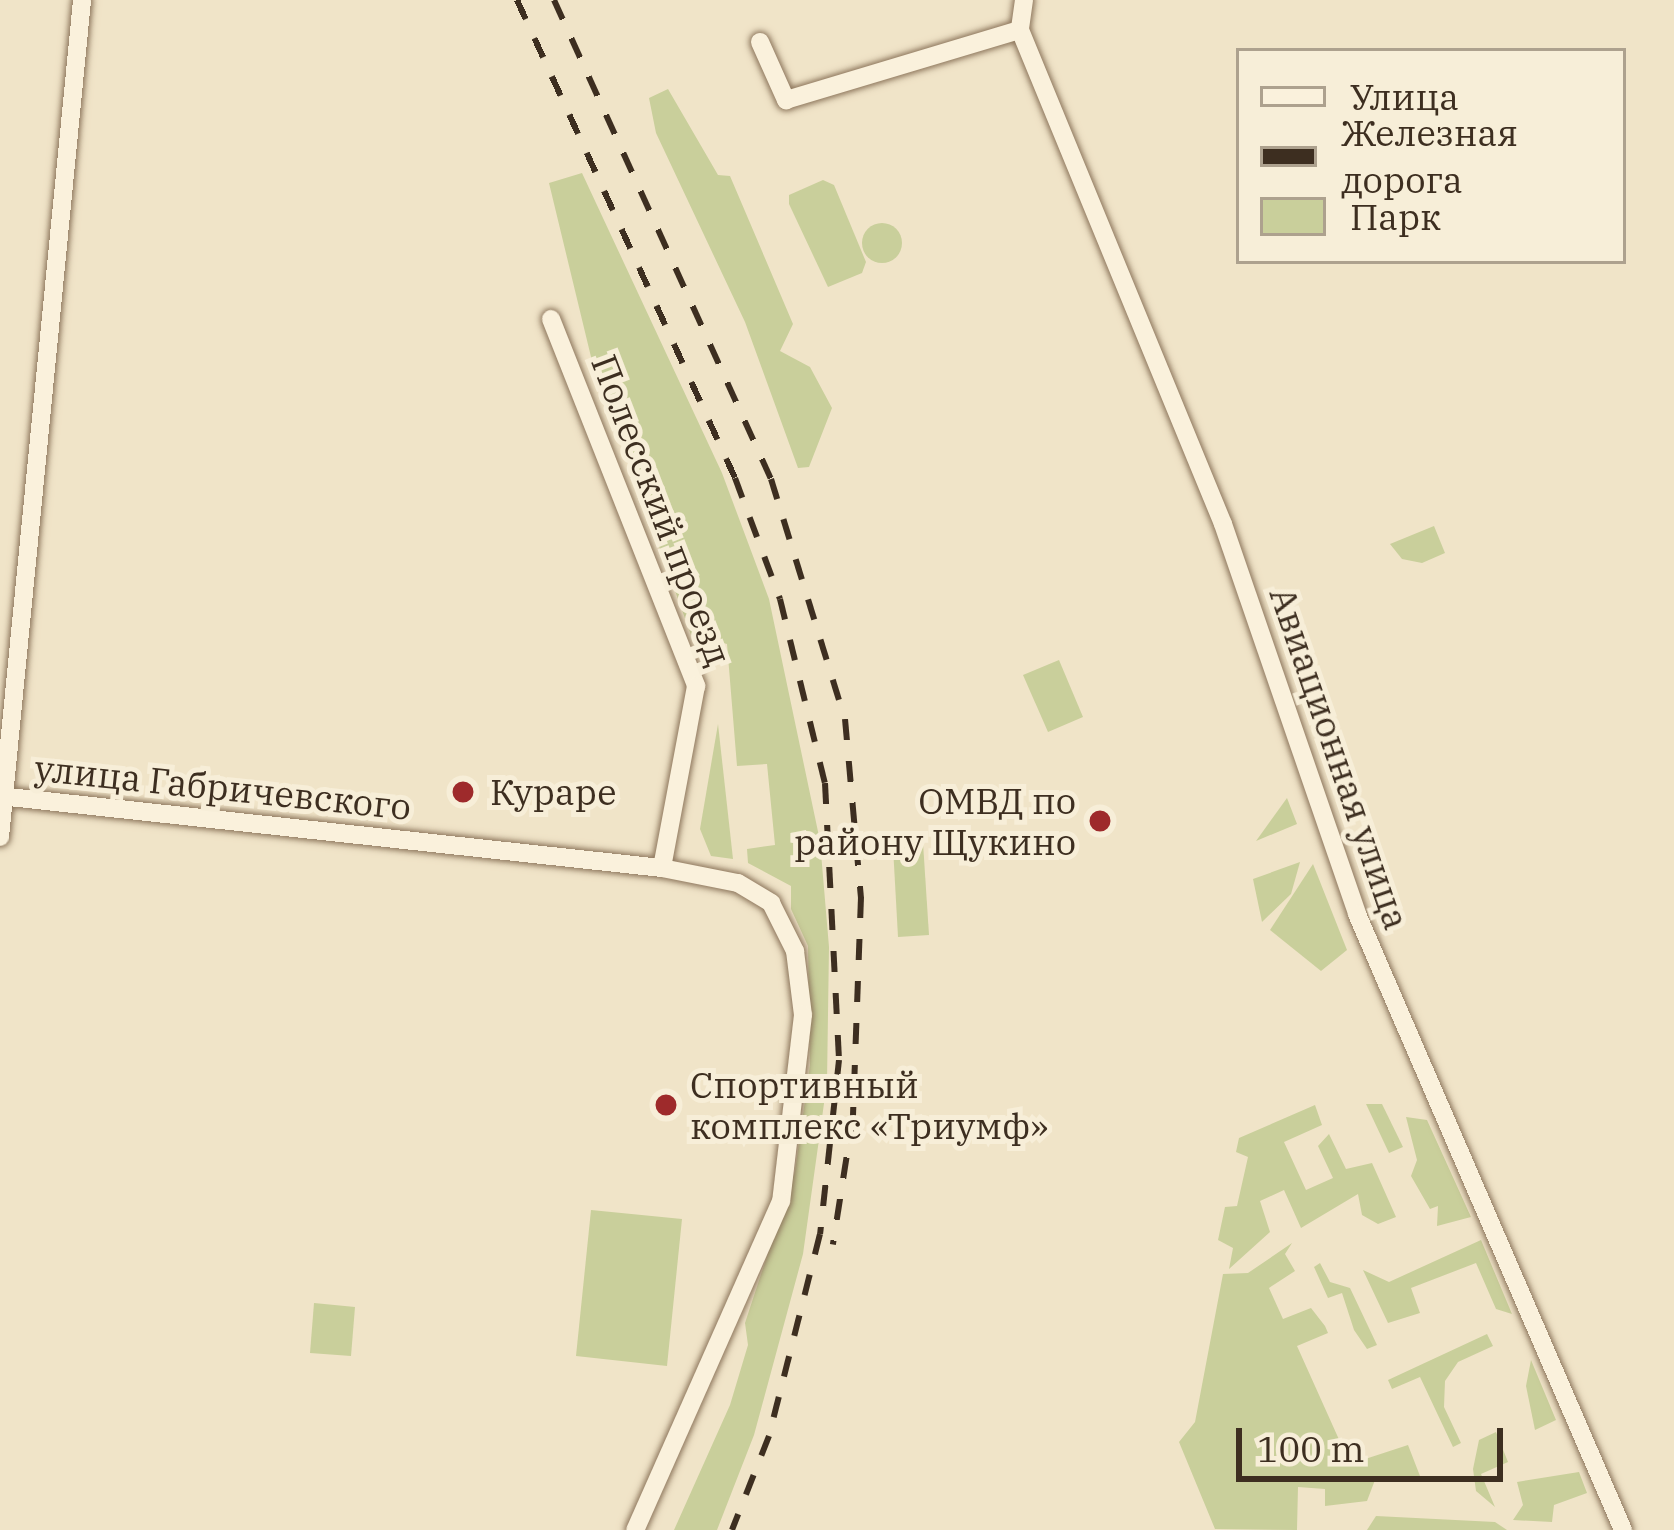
<!DOCTYPE html>
<html>
<head>
<meta charset="utf-8">
<style>
	body { margin:0 }
	#map { position:relative; width:1674px; height:1530px; overflow:hidden; background:#f0e4c8; font-family:"IBM Plex Serif",serif }
	div>[style] { position:absolute }
	.green>* { inset:0; background:#c9cf9b }
	.round { border-radius:50% }
	.roads { filter:drop-shadow(0 0 3px #8d765c) drop-shadow(0 0 3px #8d765c) }
	.minor>* { height:18px; margin:-9px; padding:0 9px; transform-origin:9px; border-radius:9px; background:#faf1dc }
	.rail>* { height:6px; margin-top:-3px; transform-origin:0; background:repeating-linear-gradient(90deg,#3d2e20 0 21px,transparent 0 42px) }
	.dots>* { width:33px; height:33px; translate:-50% -50%; box-sizing:border-box; border:6px solid #f7eed8; border-radius:50% }
	span { translate:-50% -50%; white-space:nowrap; text-align:center; line-height:1.15; -webkit-text-stroke:10px #f7eed8; paint-order:stroke }
	.street-label { font-size:36px; color:#3d2e20 }
	.poi-label { font-size:36px; color:#3d2e20 }
	.left { translate:0 -50%; text-align:left }
	.right { translate:-100% -50%; text-align:right }
	.legend { position:absolute; left:1236px; top:48px; width:390px; height:216px; box-sizing:border-box; background:#f7eed8; border:3px solid #ada18e; margin:0; padding:15px 21px; list-style:none; font-size:36px; color:#3d2e20 }
	.legend li { display:flex; align-items:center; gap:24px; height:60px }
	.legend b { width:60px; border:3px solid #ada18e }
	.scale { position:absolute; left:1236px; top:1428px; width:267px; height:54px; box-sizing:border-box; border:6px solid #3d2e20; border-top:0; padding-left:15px; font-size:36px; line-height:42px; white-space:nowrap; color:#3d2e20; -webkit-text-stroke:9px #f7eed8; paint-order:stroke }
</style>
</head>
<body>
<div id="map">
	<div class="green">
		<i style="clip-path:polygon(668px 89px,718px 175px,730px 176px,793px 324px,780px 351px,810px 367px,832px 408px,809px 467px,798px 468px,745px 322px,656px 133px,649px 98px)"></i>
		<i style="clip-path:polygon(582px 173px,722px 473px,769px 599px,820px 841px,829px 947px,827px 1082px,803px 1254px,754px 1435px,717px 1530px,674px 1530px,730px 1405px,748px 1345px,745px 1323px,795px 1171px,810px 1065px,808px 946px,791px 909px,791px 886px,748px 863px,747px 849px,775px 845px,767px 764px,737px 766px,727px 644px,691px 635px,592px 361px,549px 183px)"></i>
		<i style="clip-path:polygon(823px 180px,834px 185px,866px 262px,862px 273px,828px 287px,789px 204px,789px 195px)"></i>
		<i class="round" style="left:862px;top:223px;width:40px;height:40px"></i>
		<i style="clip-path:polygon(1434px 526px,1445px 553px,1422px 563px,1402px 559px,1390px 544px)"></i>
		<i style="clip-path:polygon(1059px 660px,1083px 717px,1048px 732px,1023px 675px)"></i>
		<i style="clip-path:polygon(718px 724px,733px 859px,711px 856px,700px 829px)"></i>
		<i style="clip-path:polygon(1287px 798px,1297px 824px,1256px 841px)"></i>
		<i style="clip-path:polygon(923px 843px,929px 935px,898px 937px,893px 847px)"></i>
		<i style="clip-path:polygon(1300px 862px,1291px 894px,1262px 922px,1253px 879px)"></i>
		<i style="clip-path:polygon(1313px 864px,1347px 950px,1321px 971px,1270px 930px)"></i>
		<i style="clip-path:polygon(1366px 1104px,1382px 1104px,1403px 1147px,1389px 1153px)"></i>
		<i style="clip-path:polygon(1315px 1105px,1322px 1125px,1284px 1142px,1306px 1190px,1333px 1178px,1318px 1146px,1329px 1134px,1346px 1169px,1372px 1163px,1396px 1217px,1378px 1224px,1362px 1215px,1358px 1194px,1301px 1228px,1284px 1190px,1260px 1201px,1270px 1232px,1229px 1269px,1233px 1248px,1218px 1240px,1225px 1207px,1237px 1206px,1248px 1157px,1236px 1152px,1239px 1138px)"></i>
		<i style="clip-path:polygon(1406px 1117px,1427px 1120px,1471px 1217px,1437px 1226px,1438px 1206px,1430px 1209px,1411px 1176px,1417px 1160px)"></i>
		<i style="clip-path:polygon(591px 1210px,682px 1219px,667px 1366px,576px 1356px)"></i>
		<i style="clip-path:polygon(1481px 1240px,1512px 1314px,1496px 1309px,1476px 1263px,1411px 1288px,1420px 1313px,1388px 1323px,1363px 1270px,1389px 1282px)"></i>
		<i style="clip-path:polygon(1292px 1243px,1285px 1254px,1295px 1271px,1269px 1288px,1283px 1319px,1311px 1308px,1325px 1326px,1328px 1333px,1297px 1346px,1350px 1464px,1408px 1445px,1420px 1476px,1386px 1476px,1375px 1480px,1367px 1501px,1325px 1506px,1325px 1489px,1298px 1487px,1297px 1530px,1215px 1529px,1179px 1442px,1195px 1422px,1223px 1274px,1248px 1273px)"></i>
		<i style="clip-path:polygon(1320px 1263px,1330px 1282px,1350px 1288px,1377px 1345px,1367px 1349px,1354px 1330px,1342px 1293px,1328px 1298px,1314px 1267px)"></i>
		<i style="clip-path:polygon(314px 1303px,355px 1307px,351px 1356px,310px 1353px)"></i>
		<i style="clip-path:polygon(1487px 1334px,1493px 1346px,1458px 1362px,1445px 1381px,1444px 1407px,1461px 1443px,1453px 1447px,1420px 1377px,1392px 1389px,1388px 1380px)"></i>
		<i style="clip-path:polygon(1531px 1360px,1556px 1420px,1535px 1430px,1526px 1386px)"></i>
		<i style="clip-path:polygon(1496px 1432px,1508px 1462px,1481px 1474px,1495px 1507px,1476px 1491px,1473px 1469px,1479px 1440px)"></i>
		<i style="clip-path:polygon(1579px 1472px,1587px 1493px,1554px 1505px,1552px 1522px,1513px 1520px,1523px 1505px,1517px 1482px)"></i>
		<i style="clip-path:polygon(1376px 1516px,1495px 1522px,1507px 1530px,1367px 1530px)"></i>
	</div>
	<div class="roads">
		<div class="minor">
			<i style="left:1024px;top:0;width:30px;rotate:98deg"></i>
			<i style="left:1020px;top:30px;width:534px;rotate:67.66deg"></i>
			<i style="left:1223px;top:524px;width:412px;rotate:71deg"></i>
			<i style="left:1357px;top:914px;width:671px;rotate:66.64deg"></i>
			<i style="left:760px;top:42px;width:64px;rotate:65.9deg"></i>
			<i style="left:786px;top:100px;width:244px;rotate:-16.7deg"></i>
			<i style="left:551px;top:319px;width:395px;rotate:68.4deg"></i>
			<i style="left:696px;top:686px;width:185px;rotate:100.6deg"></i>
			<i style="left:0;top:796px;width:666px;rotate:6.21deg"></i>
			<i style="left:662px;top:868px;width:77px;rotate:11.2deg"></i>
			<i style="left:738px;top:883px;width:39px;rotate:31deg"></i>
			<i style="left:771px;top:903px;width:54px;rotate:63.4deg"></i>
			<i style="left:795px;top:951px;width:64px;rotate:82.9deg"></i>
			<i style="left:803px;top:1015px;width:187px;rotate:96.7deg"></i>
			<i style="left:781px;top:1201px;width:360px;rotate:113.9deg"></i>
			<i style="left:0;top:837px;width:841px;rotate:-84.4deg"></i>
		</div>
	</div>
	<div class="rail">
		<i style="left:517px;top:0;width:525px;rotate:65.48deg"></i>
		<i style="left:735px;top:478px;width:129px;rotate:69.6deg"></i>
		<i style="left:780px;top:599px;width:189px;rotate:76.3deg"></i>
		<i style="left:825px;top:783px;width:277px;rotate:87.1deg"></i>
		<i style="left:839px;top:1060px;width:175px;rotate:96.2deg"></i>
		<i style="left:820px;top:1234px;width:208px;rotate:104.2deg"></i>
		<i style="left:769px;top:1436px;width:101px;rotate:111.5deg"></i>
		<i style="left:554px;top:0;width:526px;rotate:65.63deg"></i>
		<i style="left:771px;top:479px;width:251px;rotate:72.9deg"></i>
		<i style="left:845px;top:719px;width:179px;rotate:84.9deg"></i>
		<i style="left:861px;top:897px;width:219px;rotate:92.1deg"></i>
		<i style="left:853px;top:1116px;width:130px;rotate:98.9deg"></i>
	</div>
	<div class="dots">
		<i style="left:463px;top:792px;background:#9e2a2b"></i>
		<i style="left:1100px;top:821px;background:#9e2a2b"></i>
		<i style="left:666px;top:1105px;background:#9e2a2b"></i>
	</div>
	<div class="street-label">
		<span style="left:662px;top:510px;rotate:69deg">Полесский проезд</span>
		<span style="left:1340px;top:758px;rotate:71deg">Авиационная улица</span>
		<span style="left:223px;top:787px;rotate:6deg">улица Габричевского</span>
	</div>
	<div class="poi-label">
		<span class="left" style="left:490px;top:792px">Кураре</span>
		<span class="right" style="left:1076px;top:821px">ОМВД по<br>району Щукино</span>
		<span class="left" style="left:690px;top:1105px">Спортивный<br>комплекс «Триумф»</span>
	</div>
	<ul class="legend">
	<li><b style="height:15px;background:#faf1dc"></b>Улица</li>
	<li><b style="height:15px;background:#3d2e20"></b>Железная дорога</li>
	<li><b style="height:33px;background:#c9cf9b"></b>Парк</li>
	</ul>
	<div class="scale">100 m</div>
</div>
</body>
</html>
